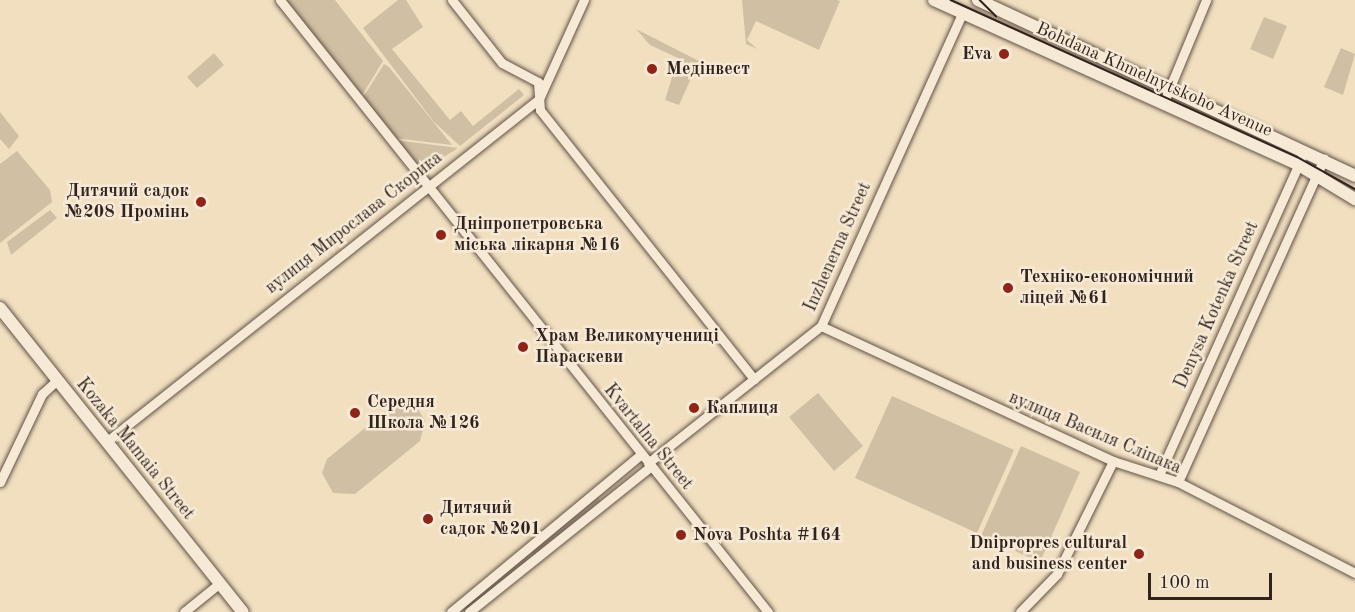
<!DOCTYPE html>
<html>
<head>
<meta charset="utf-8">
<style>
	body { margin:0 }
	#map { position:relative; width:1355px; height:612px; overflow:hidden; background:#f1dfc0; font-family:"Old Standard TT",serif }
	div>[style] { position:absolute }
	.green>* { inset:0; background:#d1bfa4 }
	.roads { filter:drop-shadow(0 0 2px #625246) drop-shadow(0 0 2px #625246) }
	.street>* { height:9px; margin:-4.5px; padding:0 4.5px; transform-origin:4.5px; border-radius:4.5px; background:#f6ead6 }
	.secondary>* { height:12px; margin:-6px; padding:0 6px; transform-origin:6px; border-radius:6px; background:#f6ead6 }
	.tram>* { height:1.5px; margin:-0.75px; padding:0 0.75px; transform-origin:0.75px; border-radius:0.75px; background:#32231e }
	.dots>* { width:16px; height:16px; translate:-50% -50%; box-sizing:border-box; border:3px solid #f6ead6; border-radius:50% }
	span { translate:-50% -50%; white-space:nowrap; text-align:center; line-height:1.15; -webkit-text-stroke:5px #f6ead6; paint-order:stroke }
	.poi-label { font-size:18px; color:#32231e; font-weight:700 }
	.right { translate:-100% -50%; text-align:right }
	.left { translate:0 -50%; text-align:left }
	.street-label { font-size:18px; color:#32231e }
	.scale { position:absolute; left:1148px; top:573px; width:124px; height:27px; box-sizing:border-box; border:3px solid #32231e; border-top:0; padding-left:8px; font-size:18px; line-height:21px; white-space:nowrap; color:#32231e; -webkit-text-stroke:4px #f6ead6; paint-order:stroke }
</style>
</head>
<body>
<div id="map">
	<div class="green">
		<i style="clip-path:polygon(284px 0,335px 0,352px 22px,383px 61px,361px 97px)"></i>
		<i style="clip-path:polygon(398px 0,406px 0,423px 27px,392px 49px,450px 120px,461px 111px,473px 126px,519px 89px,524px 95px,460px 146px,434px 122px,363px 28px)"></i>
		<i style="clip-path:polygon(742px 0,837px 0,840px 1px,819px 50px,756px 21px,747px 40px,757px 49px,746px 44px)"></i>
		<i style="clip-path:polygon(1264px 17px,1287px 26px,1273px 59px,1250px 49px)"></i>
		<i style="clip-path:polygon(636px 29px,699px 61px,679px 105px,665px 100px,678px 58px,650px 45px)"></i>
		<i style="clip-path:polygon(1341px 48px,1355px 54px,1343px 95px,1324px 87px)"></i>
		<i style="clip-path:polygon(214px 53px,224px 65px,197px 88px,187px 77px)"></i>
		<i style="clip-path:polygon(384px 64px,389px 67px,452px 145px,394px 138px,362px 99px)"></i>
		<i style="clip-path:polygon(0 112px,19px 136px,9px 149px,0 139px)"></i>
		<i style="clip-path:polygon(395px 140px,458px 148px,420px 172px)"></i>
		<i style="clip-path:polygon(17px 151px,50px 190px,52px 202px,0 243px,0 164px)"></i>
		<i style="clip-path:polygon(50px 210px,57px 218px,11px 255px,7px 242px)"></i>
		<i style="clip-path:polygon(818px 393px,863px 446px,834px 471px,789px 417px)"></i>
		<i style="clip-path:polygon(892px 396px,1014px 450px,977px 533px,855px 478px)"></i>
		<i style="clip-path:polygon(405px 404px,418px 409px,425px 421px,420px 441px,355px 494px,333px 493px,322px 473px,327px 459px,392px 406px)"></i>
		<i style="clip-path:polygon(1021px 446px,1080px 472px,1040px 562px,981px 536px)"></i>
		<i style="clip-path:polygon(597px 497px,602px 503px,536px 557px,531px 550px)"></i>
	</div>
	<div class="roads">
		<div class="street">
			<i style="left:280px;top:0;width:783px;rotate:51.43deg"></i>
			<i style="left:452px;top:0;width:80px;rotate:51.6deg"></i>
			<i style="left:502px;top:63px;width:41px;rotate:27.8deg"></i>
			<i style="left:538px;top:82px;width:28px;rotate:86deg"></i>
			<i style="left:540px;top:110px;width:344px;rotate:51.5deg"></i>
			<i style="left:1163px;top:104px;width:113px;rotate:-67.5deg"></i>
			<i style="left:821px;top:326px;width:322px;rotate:24.8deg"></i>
			<i style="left:1113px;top:461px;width:68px;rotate:17.9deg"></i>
			<i style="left:1178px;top:482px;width:199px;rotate:27.2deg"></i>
			<i style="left:106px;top:442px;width:552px;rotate:-38.38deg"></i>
			<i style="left:539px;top:99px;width:109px;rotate:-65.6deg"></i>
			<i style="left:648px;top:463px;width:221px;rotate:-38.4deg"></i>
			<i style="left:821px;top:326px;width:343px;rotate:-65.7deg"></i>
			<i style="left:1159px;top:475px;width:346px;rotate:-65.8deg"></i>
			<i style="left:0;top:482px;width:98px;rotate:-64.5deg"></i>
			<i style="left:42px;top:394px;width:21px;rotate:-43deg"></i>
			<i style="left:1178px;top:482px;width:355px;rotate:-65.7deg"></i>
			<i style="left:184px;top:612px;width:46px;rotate:-38.9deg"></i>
			<i style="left:451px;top:612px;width:247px;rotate:-39.7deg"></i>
			<i style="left:469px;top:612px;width:233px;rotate:-38.7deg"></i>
			<i style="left:1020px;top:612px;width:53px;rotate:-45.8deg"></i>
			<i style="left:1057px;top:574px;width:126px;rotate:-63.6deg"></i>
		</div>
		<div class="secondary">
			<i style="left:934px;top:0;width:401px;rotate:24.3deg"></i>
			<i style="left:1299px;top:165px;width:66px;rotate:31.3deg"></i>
			<i style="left:978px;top:0;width:416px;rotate:25deg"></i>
			<i style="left:0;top:308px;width:389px;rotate:51.4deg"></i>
		</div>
	</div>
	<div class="tram">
		<i style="left:951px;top:0;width:384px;rotate:24.4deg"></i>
		<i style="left:1301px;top:159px;width:62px;rotate:29.1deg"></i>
		<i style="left:980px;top:0;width:23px;rotate:45deg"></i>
	</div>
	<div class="dots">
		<i style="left:1004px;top:54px;background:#8f2418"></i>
		<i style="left:652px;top:69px;background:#8f2418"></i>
		<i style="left:201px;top:202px;background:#8f2418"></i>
		<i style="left:441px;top:235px;background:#8f2418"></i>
		<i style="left:1008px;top:288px;background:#8f2418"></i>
		<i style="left:523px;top:347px;background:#8f2418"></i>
		<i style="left:694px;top:408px;background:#8f2418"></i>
		<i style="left:355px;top:413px;background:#8f2418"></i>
		<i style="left:428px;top:519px;background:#8f2418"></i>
		<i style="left:681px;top:535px;background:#8f2418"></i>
		<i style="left:1139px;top:554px;background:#8f2418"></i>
	</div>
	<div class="poi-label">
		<span class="right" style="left:992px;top:54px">Eva</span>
		<span class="left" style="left:666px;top:69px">Медінвест</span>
		<span class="right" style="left:189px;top:202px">Дитячий садок<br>№208 Промінь</span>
		<span class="left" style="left:454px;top:235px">Дніпропетровська<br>міська лікарня №16</span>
		<span class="left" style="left:1020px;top:288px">Техніко-економічний<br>ліцей №61</span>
		<span class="left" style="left:535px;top:347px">Храм Великомучениці<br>Параскеви</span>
		<span class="left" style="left:367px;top:413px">Середня<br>Школа №126</span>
		<span class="left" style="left:706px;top:408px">Каплиця</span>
		<span class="left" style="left:440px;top:519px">Дитячий<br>садок №201</span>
		<span class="left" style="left:693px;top:535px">Nova Poshta #164</span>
		<span class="right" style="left:1127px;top:554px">Dnipropres cultural<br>and business center</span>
	</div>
	<div class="street-label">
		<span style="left:1154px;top:80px;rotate:24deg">Bohdana Khmelnytskoho Avenue</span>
		<span style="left:354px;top:223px;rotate:-38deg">вулиця Мирослава Скорика</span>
		<span style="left:838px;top:247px;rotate:-66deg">Inzhenerna Street</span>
		<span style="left:1217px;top:305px;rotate:-66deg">Denysa Kotenka Street</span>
		<span style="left:1095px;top:433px;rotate:23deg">вулиця Василя Сліпака</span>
		<span style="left:648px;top:437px;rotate:51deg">Kvartalna Street</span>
		<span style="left:135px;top:449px;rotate:51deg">Kozaka Mamaia Street</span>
	</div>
	<div class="scale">100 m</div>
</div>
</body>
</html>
